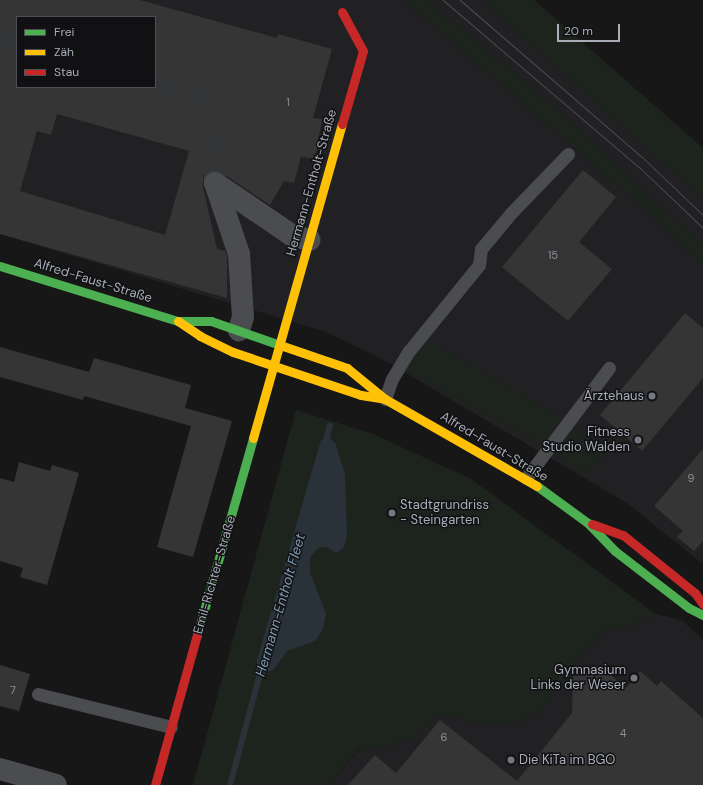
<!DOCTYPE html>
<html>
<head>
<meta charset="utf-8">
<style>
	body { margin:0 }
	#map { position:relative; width:703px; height:785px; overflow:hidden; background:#171717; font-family:"DM Sans",sans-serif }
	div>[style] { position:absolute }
	.built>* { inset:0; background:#212123 }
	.green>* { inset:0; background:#1d241e }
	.water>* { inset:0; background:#2a3239 }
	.stream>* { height:6px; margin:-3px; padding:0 3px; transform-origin:3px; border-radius:3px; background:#2a3239 }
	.building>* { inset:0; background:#353536 }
	.street-tunnel>* { height:22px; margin-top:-11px; transform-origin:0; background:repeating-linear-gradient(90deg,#343537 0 22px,transparent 0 33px) }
	.lane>* { height:13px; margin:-6.5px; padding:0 6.5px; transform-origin:6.5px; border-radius:6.5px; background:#4b4c50 }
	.street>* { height:22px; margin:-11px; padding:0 11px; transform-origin:11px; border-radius:11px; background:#4b4c50 }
	.fast>* { height:9px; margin:-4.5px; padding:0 4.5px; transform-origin:4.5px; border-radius:4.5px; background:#4caf50 }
	.slow>* { height:9px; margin:-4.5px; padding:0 4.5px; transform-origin:4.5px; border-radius:4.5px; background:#ffc107 }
	.jam>* { height:9px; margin:-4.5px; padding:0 4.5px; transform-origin:4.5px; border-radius:4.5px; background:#c62828 }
	.tram>* { height:1px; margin:-0.5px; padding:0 0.5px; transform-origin:0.5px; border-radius:0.5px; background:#4b4c4f }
	.dots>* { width:11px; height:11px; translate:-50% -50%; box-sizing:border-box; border:2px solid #111113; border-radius:50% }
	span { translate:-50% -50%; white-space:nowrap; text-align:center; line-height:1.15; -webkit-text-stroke:3px #111113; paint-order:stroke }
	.number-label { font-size:11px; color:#8b8f98 }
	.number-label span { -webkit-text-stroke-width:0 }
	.street-label { font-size:13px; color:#a8adb8 }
	.poi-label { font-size:13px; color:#a8adb8 }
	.right { translate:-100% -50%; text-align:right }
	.left { translate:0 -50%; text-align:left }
	.water-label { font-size:14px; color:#7f9bb3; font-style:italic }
	.legend { position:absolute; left:16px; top:16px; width:140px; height:72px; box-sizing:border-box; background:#111113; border:1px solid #4d4f55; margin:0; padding:5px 7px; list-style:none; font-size:12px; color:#a8adb8 }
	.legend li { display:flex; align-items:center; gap:8px; height:20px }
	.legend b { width:20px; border:1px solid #4d4f55 }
	.scale { position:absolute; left:557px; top:24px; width:63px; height:18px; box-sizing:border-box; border:2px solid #a8adb8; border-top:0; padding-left:5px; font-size:12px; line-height:14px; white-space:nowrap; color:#a8adb8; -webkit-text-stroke:3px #111113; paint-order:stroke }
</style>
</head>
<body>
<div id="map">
	<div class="built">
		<i style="clip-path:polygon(evenodd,0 0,404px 0,663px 225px,703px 264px,703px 564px,627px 503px,382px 359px,326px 332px,0 234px,0 0,17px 17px,155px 17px,155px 87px,17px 87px,17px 17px)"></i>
		<i style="clip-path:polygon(427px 0,482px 0,663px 160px,703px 198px,703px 246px,551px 104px)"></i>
		<i style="clip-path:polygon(656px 614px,681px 620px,703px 639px,703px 785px,329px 785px,361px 747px,382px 748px,411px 740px,436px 716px,449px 715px,480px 725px,515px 724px,540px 711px,588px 646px,605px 632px,626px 628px)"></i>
	</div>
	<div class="green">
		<i style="clip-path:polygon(404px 0,427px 0,551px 104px,703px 246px,703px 264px,663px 225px)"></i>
		<i style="clip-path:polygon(482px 0,534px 0,703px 148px,703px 198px)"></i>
		<i style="clip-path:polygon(426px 339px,560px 417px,543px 444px,407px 371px)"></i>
		<i style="clip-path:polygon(296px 410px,373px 434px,471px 479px,656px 614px,626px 628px,605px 632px,588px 646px,540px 711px,515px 724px,480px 725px,449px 715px,436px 716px,411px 740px,382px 748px,360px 747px,329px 785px,193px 785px)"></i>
		<i style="clip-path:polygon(576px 429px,609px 450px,587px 473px,556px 455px)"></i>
	</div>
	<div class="water">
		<i style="clip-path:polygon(327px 436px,335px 443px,345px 474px,347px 535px,344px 547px,337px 553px,326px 547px,318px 548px,310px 558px,310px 573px,326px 613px,323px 629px,315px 641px,287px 651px,274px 669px,259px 677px,256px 668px,257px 660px,321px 440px)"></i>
	</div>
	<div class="stream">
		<i style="left:325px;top:443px;width:18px;rotate:-74deg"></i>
		<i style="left:230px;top:785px;width:119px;rotate:-74.9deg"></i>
	</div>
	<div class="building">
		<i style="clip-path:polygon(evenodd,0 0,140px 0,277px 38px,278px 34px,332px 49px,313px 118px,322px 119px,315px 159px,301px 157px,294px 183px,284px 181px,270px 205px,222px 173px,209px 172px,203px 169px,203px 187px,217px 249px,225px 251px,227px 256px,227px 298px,0 234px,0 0,17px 17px,155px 17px,155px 87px,17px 87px,17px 17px,0 0,57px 114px,189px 151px,165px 235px,20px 191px,37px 131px,51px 135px,57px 114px)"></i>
		<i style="clip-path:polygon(583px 170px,616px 197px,579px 242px,612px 269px,568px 321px,502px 267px)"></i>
		<i style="clip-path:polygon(685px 313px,703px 328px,703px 378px,642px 451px,600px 415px)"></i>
		<i style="clip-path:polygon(0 347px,89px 372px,94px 358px,191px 385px,185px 408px,232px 421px,193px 557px,157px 547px,191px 426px,84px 396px,83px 400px,0 377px)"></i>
		<i style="clip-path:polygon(703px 449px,703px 541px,694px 551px,677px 537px,683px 531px,654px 506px)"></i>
		<i style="clip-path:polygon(19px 462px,50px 471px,52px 465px,79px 473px,47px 585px,20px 577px,23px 568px,0 561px,0 478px,14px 482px)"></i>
		<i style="clip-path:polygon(0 665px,30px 674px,19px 711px,0 706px)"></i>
		<i style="clip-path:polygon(640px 671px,657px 686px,661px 681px,703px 718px,703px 785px,348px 785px,375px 755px,396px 773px,440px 720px,517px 781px,572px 713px,573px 676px,607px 672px,626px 688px)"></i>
	</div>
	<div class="street-tunnel">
		<i style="left:0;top:39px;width:18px;rotate:16deg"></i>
		<i style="left:155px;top:83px;width:54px;rotate:16.1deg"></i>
		<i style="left:207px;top:98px;width:85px;rotate:84.6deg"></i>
	</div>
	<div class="lane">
		<i style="left:385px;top:399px;width:21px;rotate:-71deg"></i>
		<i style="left:392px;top:379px;width:33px;rotate:-59deg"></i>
		<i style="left:409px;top:351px;width:111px;rotate:-50.9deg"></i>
		<i style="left:479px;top:265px;width:16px;rotate:-83deg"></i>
		<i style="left:481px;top:249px;width:47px;rotate:-50.2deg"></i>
		<i style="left:511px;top:213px;width:82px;rotate:-46deg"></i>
		<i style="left:526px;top:478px;width:138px;rotate:-53deg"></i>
		<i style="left:38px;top:694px;width:137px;rotate:13.9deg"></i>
	</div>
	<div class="street">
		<i style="left:215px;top:183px;width:75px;rotate:71.3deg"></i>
		<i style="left:239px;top:254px;width:63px;rotate:86.4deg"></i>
		<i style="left:243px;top:317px;width:14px;rotate:107deg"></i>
		<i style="left:215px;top:183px;width:94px;rotate:34.2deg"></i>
		<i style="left:293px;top:236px;width:17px;rotate:13deg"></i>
		<i style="left:0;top:769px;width:58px;rotate:15.9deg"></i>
	</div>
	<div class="fast">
		<i style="left:0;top:266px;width:186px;rotate:17.2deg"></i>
		<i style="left:178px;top:321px;width:33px"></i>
		<i style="left:211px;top:321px;width:73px;rotate:19.2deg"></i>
		<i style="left:537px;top:486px;width:63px;rotate:36deg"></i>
		<i style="left:588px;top:523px;width:39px;rotate:46deg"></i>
		<i style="left:615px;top:551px;width:93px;rotate:37.6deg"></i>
		<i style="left:689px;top:608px;width:16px;rotate:27deg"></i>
		<i style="left:197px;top:635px;width:205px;rotate:-74.1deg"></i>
	</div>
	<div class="slow">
		<i style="left:178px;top:321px;width:27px;rotate:34deg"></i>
		<i style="left:200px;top:336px;width:37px;rotate:26deg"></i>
		<i style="left:233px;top:352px;width:135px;rotate:18.6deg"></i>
		<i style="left:361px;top:395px;width:24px;rotate:9deg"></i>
		<i style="left:280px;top:345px;width:71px;rotate:18.9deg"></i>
		<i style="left:347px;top:368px;width:49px;rotate:39.2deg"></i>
		<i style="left:385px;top:399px;width:175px;rotate:29.8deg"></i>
		<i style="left:253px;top:438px;width:326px;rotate:-74.2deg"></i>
	</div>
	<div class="jam">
		<i style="left:342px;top:12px;width:44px;rotate:61.7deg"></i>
		<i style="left:363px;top:51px;width:76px;rotate:106deg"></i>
		<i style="left:592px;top:524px;width:33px;rotate:20deg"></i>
		<i style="left:623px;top:535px;width:92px;rotate:38.9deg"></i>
		<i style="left:695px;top:593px;width:14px;rotate:54deg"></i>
		<i style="left:155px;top:785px;width:156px;rotate:-74.4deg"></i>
	</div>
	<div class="tram">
		<i style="left:443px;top:0;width:259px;rotate:40.5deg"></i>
		<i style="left:640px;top:168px;width:87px;rotate:43.6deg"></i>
		<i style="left:460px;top:0;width:240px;rotate:40.8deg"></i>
		<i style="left:642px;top:157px;width:84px;rotate:43.6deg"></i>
	</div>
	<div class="dots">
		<i style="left:652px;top:396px;background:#757880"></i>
		<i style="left:638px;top:440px;background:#757880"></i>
		<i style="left:392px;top:513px;background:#757880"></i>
		<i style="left:634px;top:678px;background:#757880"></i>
		<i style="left:511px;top:760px;background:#757880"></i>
	</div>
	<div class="number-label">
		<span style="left:288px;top:102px">1</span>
		<span style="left:553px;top:255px">15</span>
		<span style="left:691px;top:478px">9</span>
		<span style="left:13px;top:690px">7</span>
		<span style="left:623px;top:733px">4</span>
		<span style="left:444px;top:737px">6</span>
	</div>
	<div class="street-label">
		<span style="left:312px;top:183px;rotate:-74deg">Hermann-Entholt-Straße</span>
		<span style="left:93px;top:281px;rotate:17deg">Alfred-Faust-Straße</span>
		<span style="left:494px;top:447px;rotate:31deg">Alfred-Faust-Straße</span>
		<span style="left:215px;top:575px;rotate:-74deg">Emil-Richter-Straße</span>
	</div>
	<div class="poi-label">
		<span class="right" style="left:644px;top:396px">Ärztehaus</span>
		<span class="right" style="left:630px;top:440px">Fitness<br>Studio Walden</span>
		<span class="left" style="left:400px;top:513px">Stadtgrundriss<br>- Steingarten</span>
		<span class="right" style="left:626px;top:678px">Gymnasium<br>Links der Weser</span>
		<span class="left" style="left:519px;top:760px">Die KiTa im BGO</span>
	</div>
	<div class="water-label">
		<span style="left:280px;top:605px;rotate:-74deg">Hermann-Entholt Fleet</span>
	</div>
	<ul class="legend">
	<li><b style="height:5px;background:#4caf50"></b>Frei</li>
	<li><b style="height:5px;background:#ffc107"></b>Zäh</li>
	<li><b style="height:5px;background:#c62828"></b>Stau</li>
	</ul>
	<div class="scale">20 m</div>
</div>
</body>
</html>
